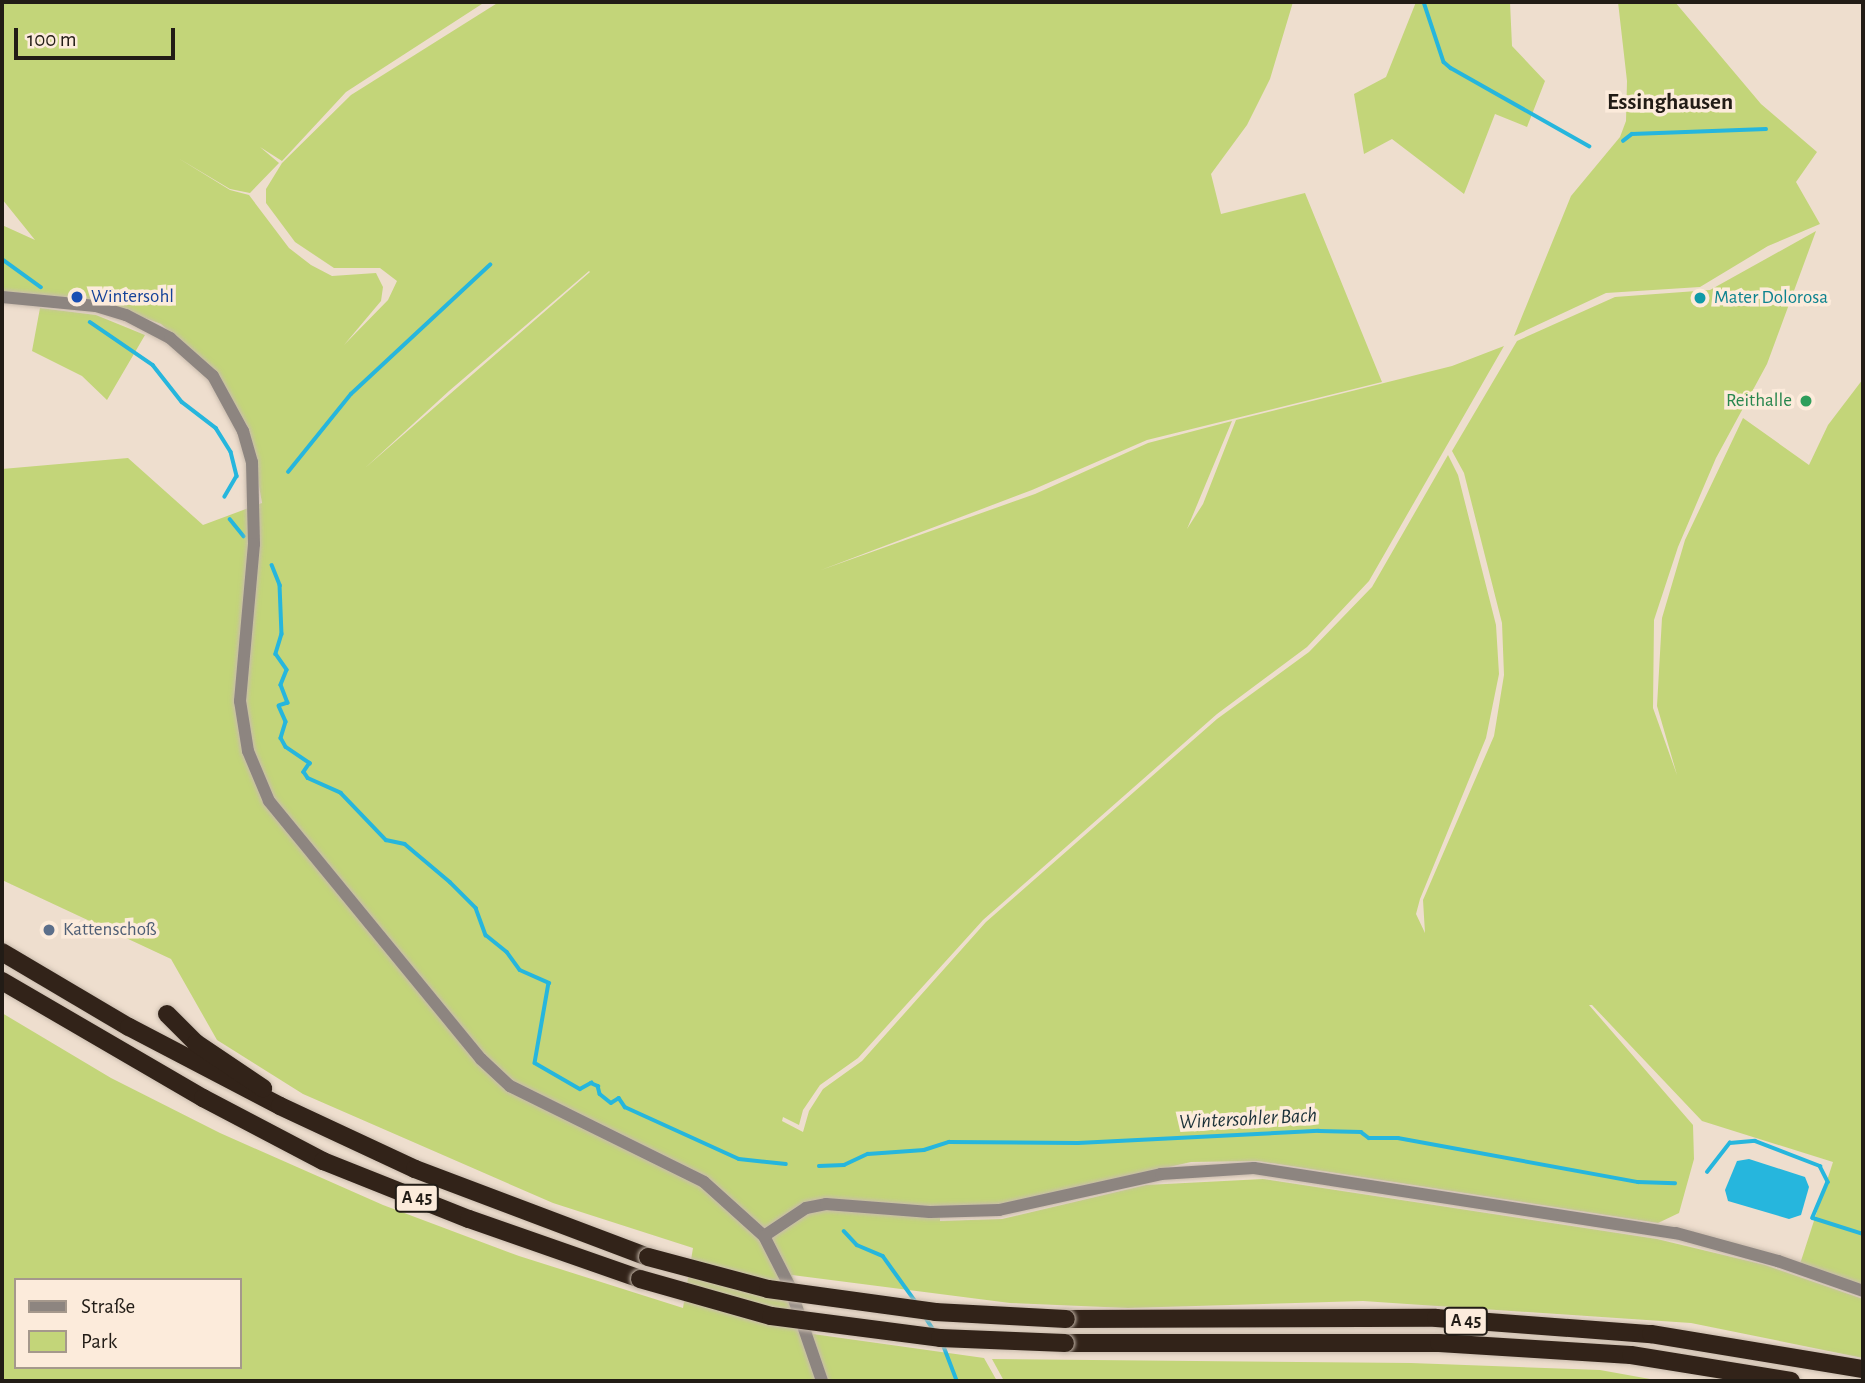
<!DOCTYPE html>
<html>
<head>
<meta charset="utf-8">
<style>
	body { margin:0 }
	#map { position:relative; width:1865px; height:1383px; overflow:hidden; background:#eedece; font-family:"Alegreya Sans",sans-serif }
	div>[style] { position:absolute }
	.green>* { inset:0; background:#c3d579 }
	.water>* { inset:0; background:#26b6dd }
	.stream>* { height:3.5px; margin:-1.75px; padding:0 1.75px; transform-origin:1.75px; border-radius:1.75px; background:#26b6dd }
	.roads { filter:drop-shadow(0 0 2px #c9bbad) drop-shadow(0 0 2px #c9bbad) }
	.tertiary>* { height:12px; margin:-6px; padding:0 6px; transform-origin:6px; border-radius:6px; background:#8d8580 }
	.motorway>* { height:18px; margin:-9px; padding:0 9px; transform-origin:9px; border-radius:9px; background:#322319 }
	.bridges { filter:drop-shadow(0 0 2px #c9bbad) drop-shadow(0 0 2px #c9bbad) }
	.motorway-bridge>* { height:18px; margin:-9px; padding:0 9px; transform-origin:9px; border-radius:9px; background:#322319 }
	.dots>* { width:19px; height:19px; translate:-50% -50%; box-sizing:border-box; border:4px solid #fcebdb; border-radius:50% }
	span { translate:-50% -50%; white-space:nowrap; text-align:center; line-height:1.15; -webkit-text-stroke:7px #fcebdb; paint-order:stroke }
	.shield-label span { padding:2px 5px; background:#fcebdb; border:2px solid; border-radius:5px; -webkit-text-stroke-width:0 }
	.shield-label { font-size:18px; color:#221c16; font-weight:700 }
	.transit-label { font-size:19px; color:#164399 }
	.left { translate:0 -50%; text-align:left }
	.culture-label { font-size:19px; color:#0d838f }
	.leisure-label { font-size:19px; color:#27864d }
	.right { translate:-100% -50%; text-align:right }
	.service-label { font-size:19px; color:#4e5e75 }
	.water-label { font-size:21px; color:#1b3139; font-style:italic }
	.quarter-label { font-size:23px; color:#221c16; font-weight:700 }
	.frame { position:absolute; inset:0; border:4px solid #221c16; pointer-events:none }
	.legend { position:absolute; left:14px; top:1278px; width:228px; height:91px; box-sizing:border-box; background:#fcebdb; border:2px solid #a5988c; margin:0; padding:9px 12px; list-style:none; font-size:21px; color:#221c16 }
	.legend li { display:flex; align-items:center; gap:14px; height:35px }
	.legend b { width:35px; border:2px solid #a5988c }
	.scale { position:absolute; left:14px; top:28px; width:161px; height:32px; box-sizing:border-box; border:4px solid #221c16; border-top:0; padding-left:9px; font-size:21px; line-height:24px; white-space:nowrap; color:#221c16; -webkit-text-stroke:5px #fcebdb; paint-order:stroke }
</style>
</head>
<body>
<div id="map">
	<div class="green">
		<i style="clip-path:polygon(evenodd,2px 2px,485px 2px,346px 92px,282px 161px,260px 147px,279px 163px,250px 193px,230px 189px,178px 158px,230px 190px,249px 195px,289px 248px,311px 265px,332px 276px,376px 273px,383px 287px,381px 301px,344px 345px,388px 300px,397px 281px,380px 268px,334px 268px,295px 242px,266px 203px,266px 189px,282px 163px,351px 95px,499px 2px,1293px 2px,1270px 79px,1247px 125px,1211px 174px,1221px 214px,1305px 193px,1382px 382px,1147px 440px,1032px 490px,821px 570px,1035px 494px,1148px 443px,1232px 421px,1187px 529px,1203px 504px,1236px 420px,1452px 366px,1504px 346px,1369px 581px,1307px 647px,1217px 714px,983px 920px,858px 1058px,820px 1085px,803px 1110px,799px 1125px,783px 1117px,782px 1121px,803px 1132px,809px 1111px,823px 1089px,862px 1061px,986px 922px,1217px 719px,1309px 652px,1372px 587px,1448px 455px,1458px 475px,1496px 625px,1499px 674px,1486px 738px,1420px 899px,1416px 914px,1425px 933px,1423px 900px,1494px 736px,1504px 675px,1502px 623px,1464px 473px,1452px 451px,1517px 341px,1615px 297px,1710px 290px,1816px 231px,1767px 364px,1716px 458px,1678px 547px,1654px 620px,1653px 708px,1677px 775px,1657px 706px,1662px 618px,1685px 540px,1743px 418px,1809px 465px,1828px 425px,1863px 379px,1863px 1286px,1800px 1264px,1833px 1162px,1702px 1121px,1592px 1005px,1589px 1005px,1693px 1125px,1694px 1159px,1679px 1213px,1658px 1223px,1258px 1161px,1191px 1162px,1000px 1205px,940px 1208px,940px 1221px,1002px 1219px,1146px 1185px,1263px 1179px,1657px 1239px,1765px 1265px,1863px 1299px,1863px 1358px,1691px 1323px,1363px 1301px,1128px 1308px,1010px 1303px,792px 1275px,813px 1334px,984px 1358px,997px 1381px,2px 1381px,2px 1013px,111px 1078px,220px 1133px,383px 1205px,519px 1256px,683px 1308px,693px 1248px,553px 1203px,303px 1094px,217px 1040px,171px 959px,2px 880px,2px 469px,128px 458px,203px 525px,262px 503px,249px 429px,217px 374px,161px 324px,100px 301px,2px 292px,2px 225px,35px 240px,2px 199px,2px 2px,589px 271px,590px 272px,365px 468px,449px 391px,589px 271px,2px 2px,16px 1280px,240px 1280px,240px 1367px,16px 1367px,16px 1280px)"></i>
		<i style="clip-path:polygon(1416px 2px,1510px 2px,1512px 46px,1545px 81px,1527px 127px,1495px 114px,1464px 194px,1392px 139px,1364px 154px,1354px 94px,1386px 77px)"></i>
		<i style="clip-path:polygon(1618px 2px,1675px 2px,1761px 104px,1817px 152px,1796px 182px,1820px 224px,1768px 246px,1700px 287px,1606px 293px,1514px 336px,1571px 196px,1620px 137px,1626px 121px,1627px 81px)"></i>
		<i style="clip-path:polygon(40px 308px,96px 315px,145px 335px,107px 400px,82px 376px,32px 351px)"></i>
		<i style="clip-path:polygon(992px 1359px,1411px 1363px,1600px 1370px,1661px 1381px,1004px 1381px)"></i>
	</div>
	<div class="water">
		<i style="clip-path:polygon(1749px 1159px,1805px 1177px,1809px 1187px,1801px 1215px,1789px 1219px,1728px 1201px,1725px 1190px,1737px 1161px)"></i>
	</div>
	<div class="stream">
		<i style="left:1424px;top:2px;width:63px;rotate:71.6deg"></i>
		<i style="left:1444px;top:62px;width:9px;rotate:41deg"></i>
		<i style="left:1451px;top:68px;width:159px;rotate:29.5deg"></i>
		<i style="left:1623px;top:141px;width:11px;rotate:-38deg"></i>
		<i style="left:1632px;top:134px;width:134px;rotate:-2.1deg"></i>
		<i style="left:2px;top:259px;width:48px;rotate:35.7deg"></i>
		<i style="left:90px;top:322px;width:76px;rotate:34.3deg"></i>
		<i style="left:153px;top:365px;width:47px;rotate:51.9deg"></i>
		<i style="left:182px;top:402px;width:43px;rotate:37.4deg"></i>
		<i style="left:216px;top:428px;width:28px;rotate:58deg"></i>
		<i style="left:231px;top:452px;width:25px;rotate:76deg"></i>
		<i style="left:237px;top:476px;width:24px;rotate:120deg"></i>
		<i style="left:288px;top:472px;width:100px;rotate:-51.1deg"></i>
		<i style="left:351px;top:394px;width:190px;rotate:-42.9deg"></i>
		<i style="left:230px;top:519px;width:22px;rotate:51deg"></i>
		<i style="left:272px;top:565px;width:22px;rotate:68deg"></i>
		<i style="left:280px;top:585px;width:49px;rotate:87.7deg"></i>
		<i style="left:282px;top:634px;width:21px;rotate:107deg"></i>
		<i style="left:276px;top:654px;width:19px;rotate:55deg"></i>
		<i style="left:287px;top:670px;width:16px;rotate:112deg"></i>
		<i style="left:281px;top:685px;width:19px;rotate:69deg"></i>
		<i style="left:288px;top:703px;width:9px;rotate:162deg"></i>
		<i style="left:279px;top:706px;width:17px;rotate:66deg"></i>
		<i style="left:286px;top:722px;width:17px;rotate:107deg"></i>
		<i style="left:281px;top:738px;width:10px;rotate:61deg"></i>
		<i style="left:286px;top:747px;width:29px;rotate:34deg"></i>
		<i style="left:310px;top:763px;width:11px;rotate:124deg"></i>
		<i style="left:304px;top:772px;width:7px;rotate:56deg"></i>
		<i style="left:308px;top:778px;width:36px;rotate:24deg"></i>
		<i style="left:341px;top:793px;width:65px;rotate:46.2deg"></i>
		<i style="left:386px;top:840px;width:19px;rotate:12deg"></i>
		<i style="left:405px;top:844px;width:59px;rotate:40.2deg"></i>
		<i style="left:450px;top:882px;width:37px;rotate:45deg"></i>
		<i style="left:476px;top:908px;width:29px;rotate:70deg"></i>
		<i style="left:486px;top:935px;width:27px;rotate:39deg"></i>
		<i style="left:507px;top:952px;width:22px;rotate:54deg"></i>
		<i style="left:520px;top:970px;width:32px;rotate:24deg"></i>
		<i style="left:549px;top:983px;width:81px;rotate:99.9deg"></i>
		<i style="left:535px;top:1063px;width:52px;rotate:30deg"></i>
		<i style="left:580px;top:1089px;width:13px;rotate:-29deg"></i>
		<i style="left:591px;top:1083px;width:8px;rotate:23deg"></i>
		<i style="left:598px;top:1086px;width:8px;rotate:76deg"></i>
		<i style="left:600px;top:1094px;width:14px;rotate:39deg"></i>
		<i style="left:611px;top:1103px;width:9px;rotate:-32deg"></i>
		<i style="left:619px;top:1098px;width:11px;rotate:56deg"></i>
		<i style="left:625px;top:1107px;width:125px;rotate:24.5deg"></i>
		<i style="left:739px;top:1159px;width:47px;rotate:6.1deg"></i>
		<i style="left:819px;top:1166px;width:25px;rotate:-2deg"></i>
		<i style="left:844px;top:1165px;width:26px;rotate:-25deg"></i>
		<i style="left:868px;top:1154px;width:56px;rotate:-4.1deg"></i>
		<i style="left:924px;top:1150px;width:26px;rotate:-18deg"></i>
		<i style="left:949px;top:1142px;width:129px;rotate:0.4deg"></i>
		<i style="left:1078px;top:1143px;width:241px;rotate:-2.9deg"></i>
		<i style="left:1319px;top:1131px;width:42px;rotate:1.4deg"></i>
		<i style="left:1361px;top:1132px;width:10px;rotate:37deg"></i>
		<i style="left:1369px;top:1138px;width:29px"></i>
		<i style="left:1398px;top:1138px;width:244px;rotate:10.4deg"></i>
		<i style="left:1638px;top:1182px;width:37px;rotate:2deg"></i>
		<i style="left:1707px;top:1172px;width:37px;rotate:-52deg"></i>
		<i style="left:1730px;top:1143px;width:25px;rotate:-5deg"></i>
		<i style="left:1755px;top:1141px;width:70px;rotate:21deg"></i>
		<i style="left:1820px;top:1166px;width:18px;rotate:63deg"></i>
		<i style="left:1828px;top:1182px;width:39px;rotate:113deg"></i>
		<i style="left:1813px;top:1218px;width:52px;rotate:17.7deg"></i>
		<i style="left:844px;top:1231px;width:19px;rotate:47deg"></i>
		<i style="left:857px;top:1245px;width:28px;rotate:23deg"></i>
		<i style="left:883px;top:1256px;width:57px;rotate:54.3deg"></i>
		<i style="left:926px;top:1318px;width:17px;rotate:57deg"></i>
		<i style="left:943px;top:1344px;width:40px;rotate:69deg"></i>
	</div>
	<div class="roads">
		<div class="tertiary">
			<i style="left:2px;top:297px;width:94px;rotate:5.5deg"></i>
			<i style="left:96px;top:306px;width:31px;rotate:17deg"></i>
			<i style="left:126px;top:315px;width:50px;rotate:27.6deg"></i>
			<i style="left:170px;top:338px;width:57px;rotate:41.5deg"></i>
			<i style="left:213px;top:376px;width:63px;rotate:61.4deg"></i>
			<i style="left:243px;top:431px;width:32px;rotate:74deg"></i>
			<i style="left:252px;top:462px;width:82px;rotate:88.6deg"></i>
			<i style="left:254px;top:544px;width:158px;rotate:95.1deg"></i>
			<i style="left:240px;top:701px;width:51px;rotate:80.9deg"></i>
			<i style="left:248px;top:751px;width:54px;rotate:67.2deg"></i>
			<i style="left:269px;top:801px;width:334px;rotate:50.6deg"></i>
			<i style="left:481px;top:1059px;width:40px;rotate:43deg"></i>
			<i style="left:510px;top:1086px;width:216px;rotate:26.3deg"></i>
			<i style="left:704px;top:1182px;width:81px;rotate:42deg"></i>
			<i style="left:764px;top:1236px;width:55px;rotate:63deg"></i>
			<i style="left:789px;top:1285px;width:102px;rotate:71deg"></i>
			<i style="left:764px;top:1236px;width:50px;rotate:-33.7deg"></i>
			<i style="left:806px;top:1208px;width:20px;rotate:-11deg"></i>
			<i style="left:826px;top:1204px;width:104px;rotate:4.4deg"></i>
			<i style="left:930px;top:1212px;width:69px;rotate:-1.7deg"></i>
			<i style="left:999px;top:1210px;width:166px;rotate:-12.5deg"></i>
			<i style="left:1161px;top:1174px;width:93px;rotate:-3.7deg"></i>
			<i style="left:1254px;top:1168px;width:427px;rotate:8.8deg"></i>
			<i style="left:1676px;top:1233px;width:106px;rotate:15.4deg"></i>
			<i style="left:1778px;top:1261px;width:90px;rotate:19.4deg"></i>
		</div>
		<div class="motorway">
			<i style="left:2px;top:952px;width:147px;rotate:30.6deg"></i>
			<i style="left:129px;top:1027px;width:170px;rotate:27.6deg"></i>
			<i style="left:280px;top:1106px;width:149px;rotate:25deg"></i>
			<i style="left:415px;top:1169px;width:249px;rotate:20.7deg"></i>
			<i style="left:2px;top:981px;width:233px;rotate:30.2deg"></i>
			<i style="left:203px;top:1098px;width:136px;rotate:27.7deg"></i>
			<i style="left:323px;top:1161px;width:157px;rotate:21.7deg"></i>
			<i style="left:469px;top:1219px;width:181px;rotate:19.3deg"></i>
			<i style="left:167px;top:1014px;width:41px;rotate:45deg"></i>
			<i style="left:196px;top:1043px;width:81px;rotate:33.9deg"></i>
			<i style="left:1066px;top:1319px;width:370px;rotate:-0.2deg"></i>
			<i style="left:1436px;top:1318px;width:216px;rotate:4.3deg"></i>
			<i style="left:1651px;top:1334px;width:215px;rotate:9.4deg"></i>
			<i style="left:1065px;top:1343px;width:374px"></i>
			<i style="left:1439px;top:1343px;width:192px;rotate:3.6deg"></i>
			<i style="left:1631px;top:1355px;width:162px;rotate:9.2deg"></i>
		</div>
	</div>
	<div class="bridges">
		<div class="motorway-bridge">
			<i style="left:648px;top:1257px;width:124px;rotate:14.9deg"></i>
			<i style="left:768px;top:1289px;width:169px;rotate:7.8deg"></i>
			<i style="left:935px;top:1312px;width:131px;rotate:3.1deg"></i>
			<i style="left:640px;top:1279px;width:136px;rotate:15.8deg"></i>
			<i style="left:771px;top:1316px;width:170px;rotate:7.4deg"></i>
			<i style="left:940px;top:1338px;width:125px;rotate:2.3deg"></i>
		</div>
	</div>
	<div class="dots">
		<i style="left:77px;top:297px;background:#1a4fb4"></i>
		<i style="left:1700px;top:298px;background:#0f9aa8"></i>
		<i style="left:1806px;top:401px;background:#2e9e5b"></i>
		<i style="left:49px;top:930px;background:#5c6f8a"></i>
	</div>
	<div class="shield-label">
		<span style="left:417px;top:1198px">A 45</span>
		<span style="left:1466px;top:1321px">A 45</span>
	</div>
	<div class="transit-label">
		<span class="left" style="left:91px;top:297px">Wintersohl</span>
	</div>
	<div class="culture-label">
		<span class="left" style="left:1714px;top:298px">Mater Dolorosa</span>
	</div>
	<div class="leisure-label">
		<span class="right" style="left:1792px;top:401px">Reithalle</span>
	</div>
	<div class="service-label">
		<span class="left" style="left:63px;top:930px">Kattenschoß</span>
	</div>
	<div class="water-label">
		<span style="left:1248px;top:1119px;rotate:-3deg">Wintersohler Bach</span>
	</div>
	<div class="quarter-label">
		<span style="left:1670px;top:103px">Essinghausen</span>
	</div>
	<div class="frame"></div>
	<ul class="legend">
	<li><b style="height:9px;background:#8d8580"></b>Straße</li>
	<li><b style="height:19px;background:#c3d579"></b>Park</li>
	</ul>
	<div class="scale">100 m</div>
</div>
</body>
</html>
